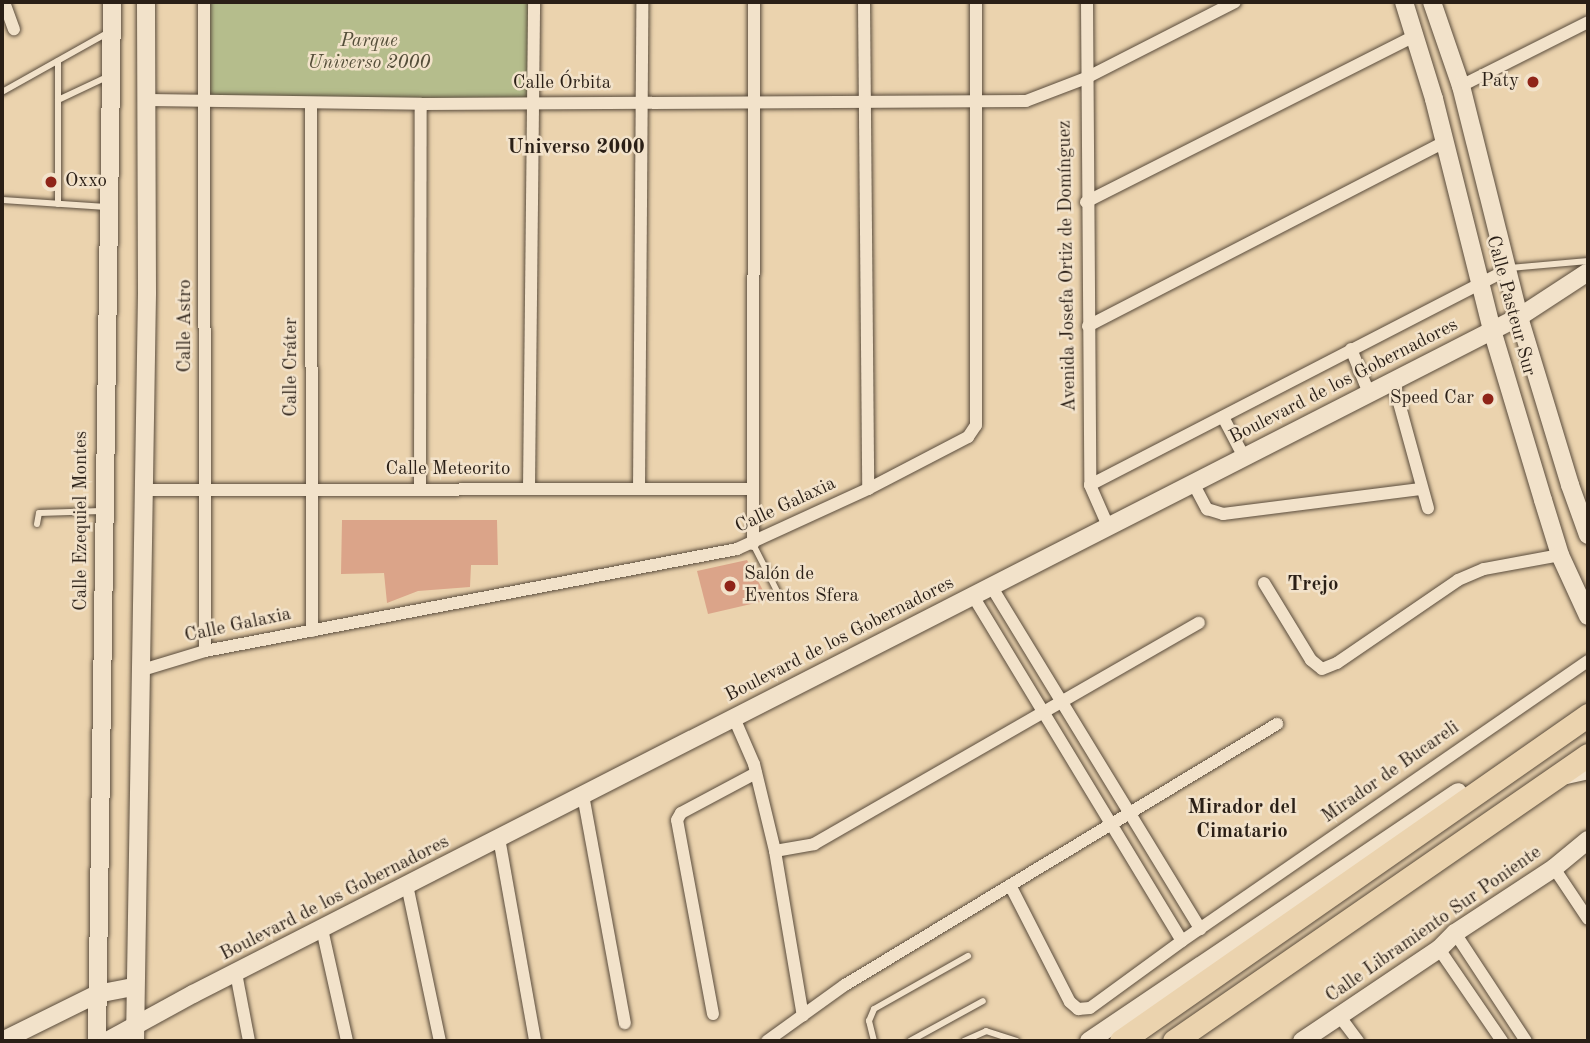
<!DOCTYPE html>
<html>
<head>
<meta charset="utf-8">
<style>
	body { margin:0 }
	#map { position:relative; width:1590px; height:1043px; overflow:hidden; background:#ebd3ae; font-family:"Old Standard TT",serif }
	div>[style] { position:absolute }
	.green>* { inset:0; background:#b5bd8c }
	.building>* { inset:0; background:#dba489 }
	.roads { filter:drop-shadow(0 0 2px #5a4c3c) drop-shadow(0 0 2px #5a4c3c) }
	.lane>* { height:6px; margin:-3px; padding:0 3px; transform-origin:3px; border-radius:3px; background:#f2e2ca }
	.street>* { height:12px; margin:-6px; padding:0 6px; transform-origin:6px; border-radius:6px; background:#f2e2ca }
	.secondary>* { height:18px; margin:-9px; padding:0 9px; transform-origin:9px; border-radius:9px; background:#f2e2ca }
	.highway>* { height:23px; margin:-11.5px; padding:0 11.5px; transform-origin:11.5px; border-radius:11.5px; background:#ebd3ae }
	.dots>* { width:19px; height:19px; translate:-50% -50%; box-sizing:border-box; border:4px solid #f2e2ca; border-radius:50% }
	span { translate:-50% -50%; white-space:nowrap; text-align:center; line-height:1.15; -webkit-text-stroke:5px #f2e2ca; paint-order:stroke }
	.park-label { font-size:19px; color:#544e39; font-style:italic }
	.poi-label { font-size:19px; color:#2a1f16 }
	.right { translate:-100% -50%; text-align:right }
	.left { translate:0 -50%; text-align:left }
	.street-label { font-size:19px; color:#2a1f16 }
	.neighbourhood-label { font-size:21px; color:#2a1f16; font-weight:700 }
	.frame { position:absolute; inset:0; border:4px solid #2a1f16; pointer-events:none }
</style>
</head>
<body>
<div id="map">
	<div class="green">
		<i style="clip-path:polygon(204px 2px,534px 2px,531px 104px,206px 103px)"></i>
	</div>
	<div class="building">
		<i style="clip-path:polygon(342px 520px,497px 520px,498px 565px,471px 565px,470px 587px,418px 591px,387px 603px,384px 573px,341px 574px)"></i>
		<i style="clip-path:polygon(747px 560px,768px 600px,708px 614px,697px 571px)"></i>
	</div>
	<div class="roads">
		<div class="lane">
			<i style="left:58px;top:61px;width:143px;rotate:90deg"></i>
			<i style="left:2px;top:92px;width:123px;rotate:-29.3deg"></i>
			<i style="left:58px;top:100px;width:56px;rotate:-25.2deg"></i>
			<i style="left:2px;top:200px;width:105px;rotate:3.8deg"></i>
			<i style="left:1510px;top:268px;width:78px;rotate:-5.1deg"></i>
			<i style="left:37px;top:524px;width:11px;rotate:-80deg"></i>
			<i style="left:39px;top:513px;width:62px;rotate:-1.8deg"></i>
			<i style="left:753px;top:544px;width:55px;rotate:63deg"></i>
			<i style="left:874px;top:1041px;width:21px;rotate:-104deg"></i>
			<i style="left:869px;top:1021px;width:13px;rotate:-67deg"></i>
			<i style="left:874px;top:1009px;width:108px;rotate:-29.4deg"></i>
			<i style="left:910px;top:1041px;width:83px;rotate:-28.7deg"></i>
			<i style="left:964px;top:1041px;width:24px;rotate:-24deg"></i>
			<i style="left:986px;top:1031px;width:32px;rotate:18deg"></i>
		</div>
		<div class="street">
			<i style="left:4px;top:2px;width:29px;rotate:70deg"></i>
			<i style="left:204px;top:2px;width:649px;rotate:89.91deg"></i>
			<i style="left:864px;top:2px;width:487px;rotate:89.5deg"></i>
			<i style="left:1087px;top:2px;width:483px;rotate:89.6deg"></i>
			<i style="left:1090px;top:485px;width:45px;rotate:66.3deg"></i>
			<i style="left:1461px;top:86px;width:142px;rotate:-26.7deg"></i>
			<i style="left:148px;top:100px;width:273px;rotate:0.8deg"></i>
			<i style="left:421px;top:104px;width:605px;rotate:-0.28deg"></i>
			<i style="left:1026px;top:101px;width:64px;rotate:-21deg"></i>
			<i style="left:1086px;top:78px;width:167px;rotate:-27deg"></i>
			<i style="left:311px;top:104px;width:527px;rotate:89.89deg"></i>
			<i style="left:1086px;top:202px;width:370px;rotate:-26.8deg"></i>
			<i style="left:1088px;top:326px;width:402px;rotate:-27.3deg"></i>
			<i style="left:1351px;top:349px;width:48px;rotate:67.8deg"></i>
			<i style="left:1393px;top:381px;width:132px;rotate:74.6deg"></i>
			<i style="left:1223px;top:417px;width:45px;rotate:62.3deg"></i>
			<i style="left:1193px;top:483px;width:30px;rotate:62deg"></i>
			<i style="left:1207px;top:509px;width:17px;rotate:17deg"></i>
			<i style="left:1223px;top:514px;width:199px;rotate:-7.2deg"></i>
			<i style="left:1090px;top:485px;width:471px;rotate:-27.3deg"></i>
			<i style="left:420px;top:488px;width:384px;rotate:-89.9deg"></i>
			<i style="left:529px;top:489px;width:487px;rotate:-89.4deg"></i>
			<i style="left:639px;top:489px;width:487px;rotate:-89.6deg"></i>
			<i style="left:144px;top:490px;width:609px;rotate:-0.09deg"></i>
			<i style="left:753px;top:544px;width:542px;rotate:-89.89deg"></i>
			<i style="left:1264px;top:583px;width:90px;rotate:58.6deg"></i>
			<i style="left:1311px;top:660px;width:14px;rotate:39deg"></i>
			<i style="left:1322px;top:669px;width:16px;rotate:-22deg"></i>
			<i style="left:1337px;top:663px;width:147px;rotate:-34.4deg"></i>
			<i style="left:1458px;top:580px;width:28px;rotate:-23deg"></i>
			<i style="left:1484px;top:569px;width:77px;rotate:-10.4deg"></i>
			<i style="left:991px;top:586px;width:402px;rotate:58.6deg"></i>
			<i style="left:973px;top:596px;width:403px;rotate:58.8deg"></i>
			<i style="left:139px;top:671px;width:69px;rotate:-16.9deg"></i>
			<i style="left:205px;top:651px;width:542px;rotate:-10.85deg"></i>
			<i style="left:737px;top:549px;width:144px;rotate:-24.6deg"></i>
			<i style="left:868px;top:489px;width:113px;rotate:-27.5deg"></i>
			<i style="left:968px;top:437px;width:14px;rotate:-56deg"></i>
			<i style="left:976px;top:425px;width:423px;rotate:-90deg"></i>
			<i style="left:734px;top:718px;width:50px;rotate:66.5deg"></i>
			<i style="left:754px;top:764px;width:89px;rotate:76.4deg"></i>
			<i style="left:775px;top:851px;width:167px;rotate:80.4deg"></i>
			<i style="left:1567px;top:778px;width:22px;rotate:-13deg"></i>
			<i style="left:583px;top:795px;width:232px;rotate:79.6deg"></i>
			<i style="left:499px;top:838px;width:206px;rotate:79.9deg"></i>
			<i style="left:775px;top:851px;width:40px;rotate:-10deg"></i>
			<i style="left:814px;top:844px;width:444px;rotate:-29.9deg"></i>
			<i style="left:1554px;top:868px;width:61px;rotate:56.3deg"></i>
			<i style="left:407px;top:885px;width:159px;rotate:78.1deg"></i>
			<i style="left:1010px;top:885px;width:131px;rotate:62.9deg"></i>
			<i style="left:1070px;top:1002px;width:11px;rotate:41deg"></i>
			<i style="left:1078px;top:1009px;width:12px;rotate:-5deg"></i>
			<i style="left:1090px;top:1008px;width:114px;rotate:-36.1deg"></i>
			<i style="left:1182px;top:941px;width:493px;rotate:-34.6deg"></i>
			<i style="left:322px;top:929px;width:115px;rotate:77.4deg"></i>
			<i style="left:1455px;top:933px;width:129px;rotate:56.7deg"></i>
			<i style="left:1439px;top:949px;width:112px;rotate:55.6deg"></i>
			<i style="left:236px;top:973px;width:69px;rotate:79.2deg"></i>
			<i style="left:713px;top:1014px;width:197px;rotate:-100.5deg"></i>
			<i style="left:677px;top:820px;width:8px;rotate:-60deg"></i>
			<i style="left:681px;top:813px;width:85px;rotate:-28.1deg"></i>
			<i style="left:1340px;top:1017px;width:30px;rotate:53deg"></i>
			<i style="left:767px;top:1041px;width:96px;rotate:-35.7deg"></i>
			<i style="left:845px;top:985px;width:505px;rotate:-31.14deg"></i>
		</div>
		<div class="secondary">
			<i style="left:1404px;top:2px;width:102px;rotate:72.8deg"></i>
			<i style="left:1434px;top:99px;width:238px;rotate:75.9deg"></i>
			<i style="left:1492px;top:330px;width:177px;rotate:73.3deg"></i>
			<i style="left:1543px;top:500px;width:58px;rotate:72.8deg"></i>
			<i style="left:1560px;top:555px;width:67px;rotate:65.3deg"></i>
			<i style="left:1432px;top:2px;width:89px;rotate:71deg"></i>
			<i style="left:1461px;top:86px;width:238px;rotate:75.9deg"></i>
			<i style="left:1519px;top:317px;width:176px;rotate:73.1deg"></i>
			<i style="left:1570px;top:485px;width:53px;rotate:70.2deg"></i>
			<i style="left:2px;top:1041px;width:106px;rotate:-26.3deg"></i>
			<i style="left:97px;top:994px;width:38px;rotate:-11deg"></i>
			<i style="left:97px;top:1041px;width:1039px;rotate:-89.17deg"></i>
			<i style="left:107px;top:1041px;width:98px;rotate:-28.7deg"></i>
			<i style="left:193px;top:994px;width:1489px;rotate:-27.05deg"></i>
			<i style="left:1519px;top:317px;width:82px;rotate:-33.1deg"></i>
			<i style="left:135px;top:1041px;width:748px;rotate:-89.08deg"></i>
			<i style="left:147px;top:293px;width:291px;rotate:-90.2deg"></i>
			<i style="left:1089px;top:1041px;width:445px;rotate:-34deg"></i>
			<i style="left:1302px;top:1041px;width:165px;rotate:-33.9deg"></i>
			<i style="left:1439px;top:949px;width:23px;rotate:-45deg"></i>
			<i style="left:1455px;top:933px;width:118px;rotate:-33.3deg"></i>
			<i style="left:1554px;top:868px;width:44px;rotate:-39.5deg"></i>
		</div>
		<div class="highway">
			<i style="left:1121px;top:1041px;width:570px;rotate:-34.92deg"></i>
			<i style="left:1174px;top:1041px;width:503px;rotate:-34.64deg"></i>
		</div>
	</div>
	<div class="dots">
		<i style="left:1533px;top:82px;background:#8f2418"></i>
		<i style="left:51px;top:182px;background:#8f2418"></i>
		<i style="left:1488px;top:399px;background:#8f2418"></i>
		<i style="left:730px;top:586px;background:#8f2418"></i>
	</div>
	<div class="park-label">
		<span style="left:369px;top:53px">Parque<br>Universo 2000</span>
	</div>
	<div class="poi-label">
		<span class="right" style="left:1519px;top:82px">Paty</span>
		<span class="left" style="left:65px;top:182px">Oxxo</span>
		<span class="right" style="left:1474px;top:399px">Speed Car</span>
		<span class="left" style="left:744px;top:586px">Salón de<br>Eventos Sfera</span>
	</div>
	<div class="street-label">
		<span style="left:562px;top:84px">Calle Órbita</span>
		<span style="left:1068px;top:266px;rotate:-91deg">Avenida Josefa Ortiz de Domínguez</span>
		<span style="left:1510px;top:306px;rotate:75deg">Calle Pasteur Sur</span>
		<span style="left:186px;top:326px;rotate:-90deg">Calle Astro</span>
		<span style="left:292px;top:367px;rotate:-90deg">Calle Cráter</span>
		<span style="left:1344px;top:382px;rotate:-27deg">Boulevard de los Gobernadores</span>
		<span style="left:448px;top:470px">Calle Meteorito</span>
		<span style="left:786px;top:506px;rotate:-25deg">Calle Galaxia</span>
		<span style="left:82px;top:521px;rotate:-90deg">Calle Ezequiel Montes</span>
		<span style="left:238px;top:626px;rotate:-12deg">Calle Galaxia</span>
		<span style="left:840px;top:640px;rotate:-27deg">Boulevard de los Gobernadores</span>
		<span style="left:1391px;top:773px;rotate:-35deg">Mirador de Bucareli</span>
		<span style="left:335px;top:899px;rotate:-27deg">Boulevard de los Gobernadores</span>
		<span style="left:1434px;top:925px;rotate:-35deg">Calle Libramiento Sur Poniente</span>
	</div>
	<div class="neighbourhood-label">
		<span style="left:576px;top:148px">Universo 2000</span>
		<span style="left:1313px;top:585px">Trejo</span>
		<span style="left:1242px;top:820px">Mirador del<br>Cimatario</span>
	</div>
	<div class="frame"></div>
</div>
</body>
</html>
